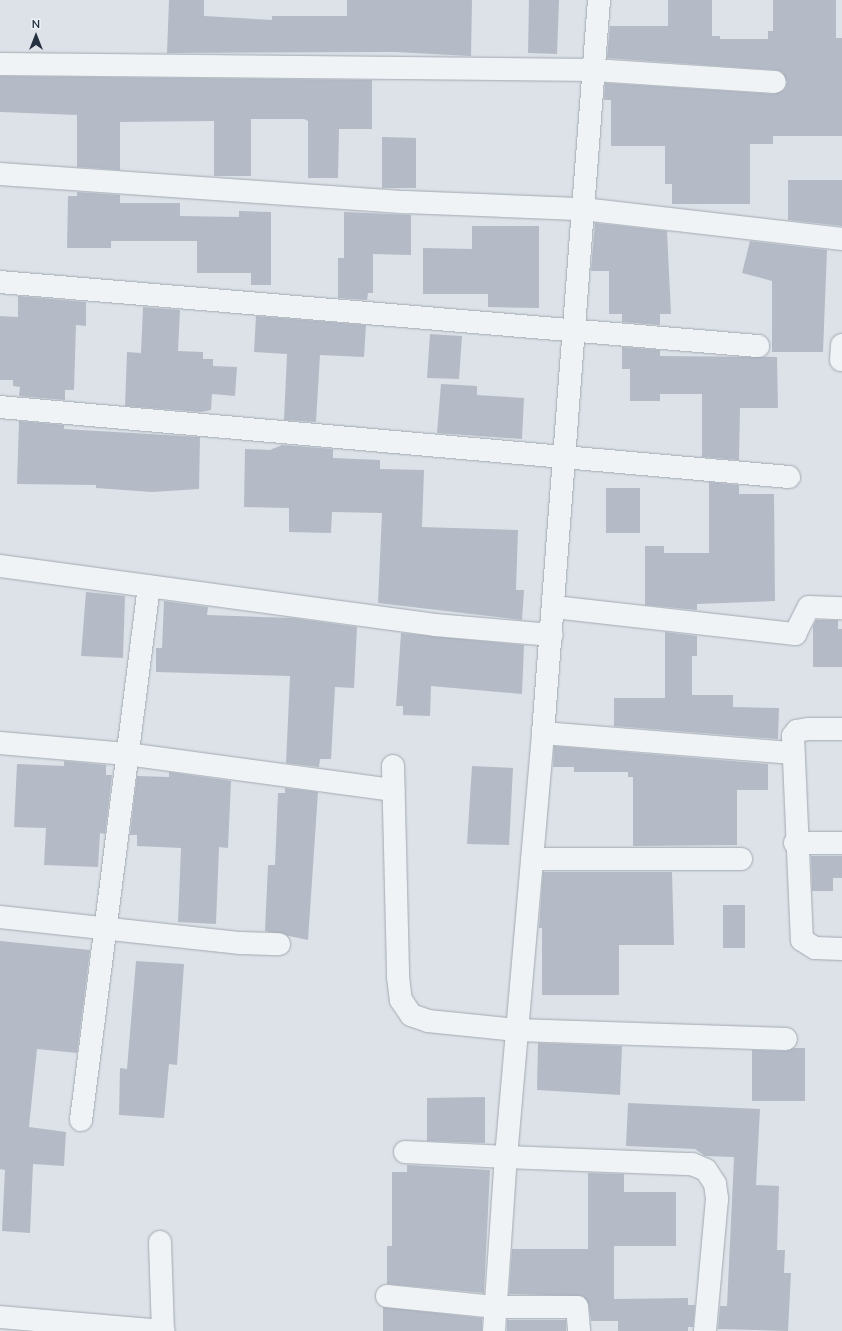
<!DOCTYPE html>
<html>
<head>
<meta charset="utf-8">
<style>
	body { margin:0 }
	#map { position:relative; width:842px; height:1331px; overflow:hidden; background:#dde2e8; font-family:Mulish,sans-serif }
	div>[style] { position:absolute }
	.building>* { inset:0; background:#b4bbc6 }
	.roads { filter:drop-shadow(0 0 1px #a2a9b2) drop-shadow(0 0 1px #a2a9b2) }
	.minor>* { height:22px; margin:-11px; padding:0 11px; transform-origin:11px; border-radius:11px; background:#f0f3f6 }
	span { translate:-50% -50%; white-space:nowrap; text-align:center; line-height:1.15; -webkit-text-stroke:3px #edf1f6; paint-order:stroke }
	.north { position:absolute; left:16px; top:16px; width:40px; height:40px; -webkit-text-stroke:3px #edf1f6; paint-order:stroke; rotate:0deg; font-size:11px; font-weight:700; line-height:16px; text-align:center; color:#253040 }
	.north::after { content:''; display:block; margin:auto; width:14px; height:18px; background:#253040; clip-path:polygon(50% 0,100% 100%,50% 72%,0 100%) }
</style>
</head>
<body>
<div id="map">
	<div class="building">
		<i style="clip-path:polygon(169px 0,204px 0,204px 16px,272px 20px,272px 16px,347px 16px,347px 0,472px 0,471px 56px,395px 52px,167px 53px)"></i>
		<i style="clip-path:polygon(529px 0,559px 0,557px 54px,528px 53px)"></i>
		<i style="clip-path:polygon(668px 0,712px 0,712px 36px,720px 36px,720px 39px,768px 39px,768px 31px,773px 31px,773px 0,836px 0,836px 38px,842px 38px,842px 136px,773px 136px,773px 144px,750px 144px,750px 204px,672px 204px,672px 184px,665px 184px,665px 146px,611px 146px,611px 100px,604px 100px,605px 83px,774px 94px,785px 89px,787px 82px,782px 72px,776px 70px,607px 58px,610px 26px,668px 26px)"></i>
		<i style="clip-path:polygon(0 76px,372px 80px,372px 129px,339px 129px,338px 178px,308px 178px,308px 121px,304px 119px,251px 119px,251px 176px,214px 176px,214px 121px,120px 122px,120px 170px,77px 167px,77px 115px,0 112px)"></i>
		<i style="clip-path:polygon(382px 137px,416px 138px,416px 188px,382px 188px)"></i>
		<i style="clip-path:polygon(788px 180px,842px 180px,842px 226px,788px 220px)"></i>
		<i style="clip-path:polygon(77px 192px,120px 195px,120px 203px,180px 203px,180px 216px,239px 217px,239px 211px,271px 212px,271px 285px,251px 285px,251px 273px,197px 273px,197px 241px,111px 241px,111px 248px,67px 248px,68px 196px,77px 196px)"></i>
		<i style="clip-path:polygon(344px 212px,411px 215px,411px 255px,373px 254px,373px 293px,368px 293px,367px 300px,338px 298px,338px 258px,344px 258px)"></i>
		<i style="clip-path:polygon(595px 223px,667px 231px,671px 314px,660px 314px,660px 325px,622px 322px,622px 314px,609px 314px,609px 271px,591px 271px)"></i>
		<i style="clip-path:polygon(472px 226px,539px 226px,539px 308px,488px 307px,488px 294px,423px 294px,423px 248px,472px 249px)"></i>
		<i style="clip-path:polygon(750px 241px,827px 250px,823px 352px,772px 352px,772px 281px,742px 273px)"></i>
		<i style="clip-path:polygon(18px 296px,86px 302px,86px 326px,76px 325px,74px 390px,65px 390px,65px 400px,19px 396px,20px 387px,13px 386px,13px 380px,0 380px,0 316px,18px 317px)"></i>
		<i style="clip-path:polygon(143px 307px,180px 310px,178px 351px,203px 352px,203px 359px,213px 359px,213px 366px,237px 367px,235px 396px,212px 394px,211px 410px,201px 412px,125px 406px,127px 352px,141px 353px)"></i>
		<i style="clip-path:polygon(256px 316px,366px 325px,364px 357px,320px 355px,316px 422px,284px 420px,287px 354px,254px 352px)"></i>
		<i style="clip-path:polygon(430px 334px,462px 336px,459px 379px,427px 378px)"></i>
		<i style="clip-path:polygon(622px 347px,660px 350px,660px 356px,777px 357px,778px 408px,740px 408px,739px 460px,702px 457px,702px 394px,660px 394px,660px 401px,630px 401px,630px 369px,622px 369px)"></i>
		<i style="clip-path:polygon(441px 384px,477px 386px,477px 395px,524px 398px,522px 439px,437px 433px)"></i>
		<i style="clip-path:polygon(19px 421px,64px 425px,64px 429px,200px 437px,199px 489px,152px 492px,96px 488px,96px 485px,17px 484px)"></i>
		<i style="clip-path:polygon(282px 445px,333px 449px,333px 458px,380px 460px,380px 469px,424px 470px,422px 527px,518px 530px,516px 590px,524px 590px,522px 620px,378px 603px,382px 513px,332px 512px,331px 533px,289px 532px,289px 508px,244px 507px,245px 449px,270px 450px)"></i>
		<i style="clip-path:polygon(709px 482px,739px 485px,739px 494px,774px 494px,775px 601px,697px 604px,697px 610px,645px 605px,645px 546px,664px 546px,664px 553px,709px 553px)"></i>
		<i style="clip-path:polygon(606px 488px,640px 488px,640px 533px,606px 533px)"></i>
		<i style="clip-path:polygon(86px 592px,125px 596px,123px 658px,81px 656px)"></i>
		<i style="clip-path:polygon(164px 601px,208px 607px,207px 615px,293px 618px,357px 627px,354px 688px,335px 687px,331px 759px,320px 759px,319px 767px,286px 763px,290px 676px,156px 672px,156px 648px,162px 648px)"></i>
		<i style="clip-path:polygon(816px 620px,838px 620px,838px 629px,842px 629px,842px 667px,813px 667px,813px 626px)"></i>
		<i style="clip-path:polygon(665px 632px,697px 636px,697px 656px,692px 656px,692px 695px,733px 695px,733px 707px,779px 708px,778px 739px,614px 726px,614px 698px,665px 698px)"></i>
		<i style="clip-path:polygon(401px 633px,524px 645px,522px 694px,431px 686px,430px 716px,403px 715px,403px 706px,396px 706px)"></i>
		<i style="clip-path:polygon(554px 746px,768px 764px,768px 790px,737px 790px,737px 845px,633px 846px,633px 777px,628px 777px,628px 772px,574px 772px,574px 767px,553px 767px)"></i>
		<i style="clip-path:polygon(64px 761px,106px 765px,106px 775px,112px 775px,105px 834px,100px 833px,98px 867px,44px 865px,46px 828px,14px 827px,17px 764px,64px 766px)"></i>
		<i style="clip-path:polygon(472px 766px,513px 768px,509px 845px,467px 844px)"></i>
		<i style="clip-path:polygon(169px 772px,231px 781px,228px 848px,219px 847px,216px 924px,178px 922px,181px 848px,137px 846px,137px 835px,130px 835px,137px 776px,169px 777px)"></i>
		<i style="clip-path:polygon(285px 788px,318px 792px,308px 940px,265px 931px,268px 865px,275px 865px,278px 793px,285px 793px)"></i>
		<i style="clip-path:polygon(811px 856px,842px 856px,842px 878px,833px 878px,833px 891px,812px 891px)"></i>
		<i style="clip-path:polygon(543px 872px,672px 872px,674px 945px,619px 945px,619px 995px,542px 995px,542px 928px,539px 928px)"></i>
		<i style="clip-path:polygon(723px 905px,745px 905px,745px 948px,723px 948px)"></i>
		<i style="clip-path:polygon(0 941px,90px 950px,77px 1053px,37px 1049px,29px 1127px,66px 1132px,64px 1166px,33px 1164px,30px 1233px,2px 1231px,5px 1170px,0 1169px)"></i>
		<i style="clip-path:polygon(136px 961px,184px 964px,177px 1065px,169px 1064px,164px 1118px,119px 1115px,120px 1068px,127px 1069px)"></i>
		<i style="clip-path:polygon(538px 1043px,622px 1046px,620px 1095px,537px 1090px)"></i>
		<i style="clip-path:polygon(794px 1048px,805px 1048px,805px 1101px,752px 1101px,752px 1050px,786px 1051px)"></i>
		<i style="clip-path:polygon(485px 1097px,485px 1143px,427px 1141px,427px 1098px)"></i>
		<i style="clip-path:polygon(628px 1103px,760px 1109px,756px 1185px,779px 1186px,777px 1250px,785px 1250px,784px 1273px,791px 1273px,788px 1331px,718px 1329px,720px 1306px,727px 1306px,734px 1157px,705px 1156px,695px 1149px,626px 1146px)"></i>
		<i style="clip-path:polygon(407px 1165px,490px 1170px,484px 1293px,387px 1284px,387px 1246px,392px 1246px,392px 1172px,407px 1172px)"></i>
		<i style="clip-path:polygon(588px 1173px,624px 1174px,624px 1192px,676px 1192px,676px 1246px,614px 1246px,614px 1299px,688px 1298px,688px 1305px,695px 1305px,693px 1327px,688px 1327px,688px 1331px,618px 1331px,618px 1321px,591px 1321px,589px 1306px,583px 1296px,509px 1294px,512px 1249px,588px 1249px)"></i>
		<i style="clip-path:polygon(383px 1307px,482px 1318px,482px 1331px,383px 1331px)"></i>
		<i style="clip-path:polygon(507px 1320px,566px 1320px,566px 1331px,507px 1331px)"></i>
	</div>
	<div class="roads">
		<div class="minor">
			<i style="left:599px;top:0;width:735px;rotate:94.37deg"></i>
			<i style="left:543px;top:733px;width:251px;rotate:4.6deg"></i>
			<i style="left:0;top:64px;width:594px;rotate:0.58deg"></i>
			<i style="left:594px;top:70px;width:181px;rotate:3.8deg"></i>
			<i style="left:0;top:174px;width:406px;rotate:4deg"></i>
			<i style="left:405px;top:202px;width:178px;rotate:2.3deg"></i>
			<i style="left:583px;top:209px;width:261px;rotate:6.6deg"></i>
			<i style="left:0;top:282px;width:761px;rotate:4.83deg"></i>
			<i style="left:841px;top:360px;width:15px;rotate:-86deg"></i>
			<i style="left:0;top:407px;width:792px;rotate:5.07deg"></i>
			<i style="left:0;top:566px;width:439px;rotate:7.7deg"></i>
			<i style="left:435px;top:625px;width:117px;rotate:4.9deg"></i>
			<i style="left:554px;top:607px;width:243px;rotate:6.4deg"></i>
			<i style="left:795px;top:634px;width:30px;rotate:-63deg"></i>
			<i style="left:809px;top:607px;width:33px;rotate:2deg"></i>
			<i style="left:842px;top:729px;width:34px;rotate:180deg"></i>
			<i style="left:808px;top:729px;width:11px;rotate:170deg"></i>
			<i style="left:797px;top:731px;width:6px;rotate:129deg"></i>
			<i style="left:793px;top:736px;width:204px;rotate:87.5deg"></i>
			<i style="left:802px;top:940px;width:15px;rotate:32deg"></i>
			<i style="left:815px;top:948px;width:27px;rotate:2deg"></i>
			<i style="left:0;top:743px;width:127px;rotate:5deg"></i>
			<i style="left:127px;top:754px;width:269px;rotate:7.7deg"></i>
			<i style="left:393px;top:766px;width:211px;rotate:88.6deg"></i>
			<i style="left:398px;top:977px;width:23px;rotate:83deg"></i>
			<i style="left:401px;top:1000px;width:18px;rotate:56deg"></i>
			<i style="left:411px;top:1015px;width:18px;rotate:19deg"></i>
			<i style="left:428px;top:1021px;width:89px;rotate:5.8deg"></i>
			<i style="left:517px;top:1030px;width:269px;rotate:1.9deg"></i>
			<i style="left:795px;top:843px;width:47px"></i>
			<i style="left:532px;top:859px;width:209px"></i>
			<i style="left:0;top:917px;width:242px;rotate:6.2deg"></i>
			<i style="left:241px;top:943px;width:38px;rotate:2deg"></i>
			<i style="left:81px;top:1120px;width:538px;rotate:-82.74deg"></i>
			<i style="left:405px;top:1152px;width:101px;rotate:2.8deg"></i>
			<i style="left:506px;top:1157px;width:426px;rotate:-85deg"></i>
			<i style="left:160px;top:1242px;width:89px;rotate:88.1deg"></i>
			<i style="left:387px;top:1296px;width:110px;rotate:5.8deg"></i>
			<i style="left:496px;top:1307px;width:81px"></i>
			<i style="left:577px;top:1307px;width:24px;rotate:85deg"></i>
			<i style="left:0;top:1317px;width:164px;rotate:4.9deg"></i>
			<i style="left:494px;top:1331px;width:174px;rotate:-86.1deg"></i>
			<i style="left:506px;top:1157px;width:186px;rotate:2.2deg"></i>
			<i style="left:692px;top:1164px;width:15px;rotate:23deg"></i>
			<i style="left:706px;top:1170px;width:17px;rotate:57deg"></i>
			<i style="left:715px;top:1184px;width:15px;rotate:82deg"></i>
			<i style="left:717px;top:1199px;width:133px;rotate:95.2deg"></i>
		</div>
	</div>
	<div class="north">N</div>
</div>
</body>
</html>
